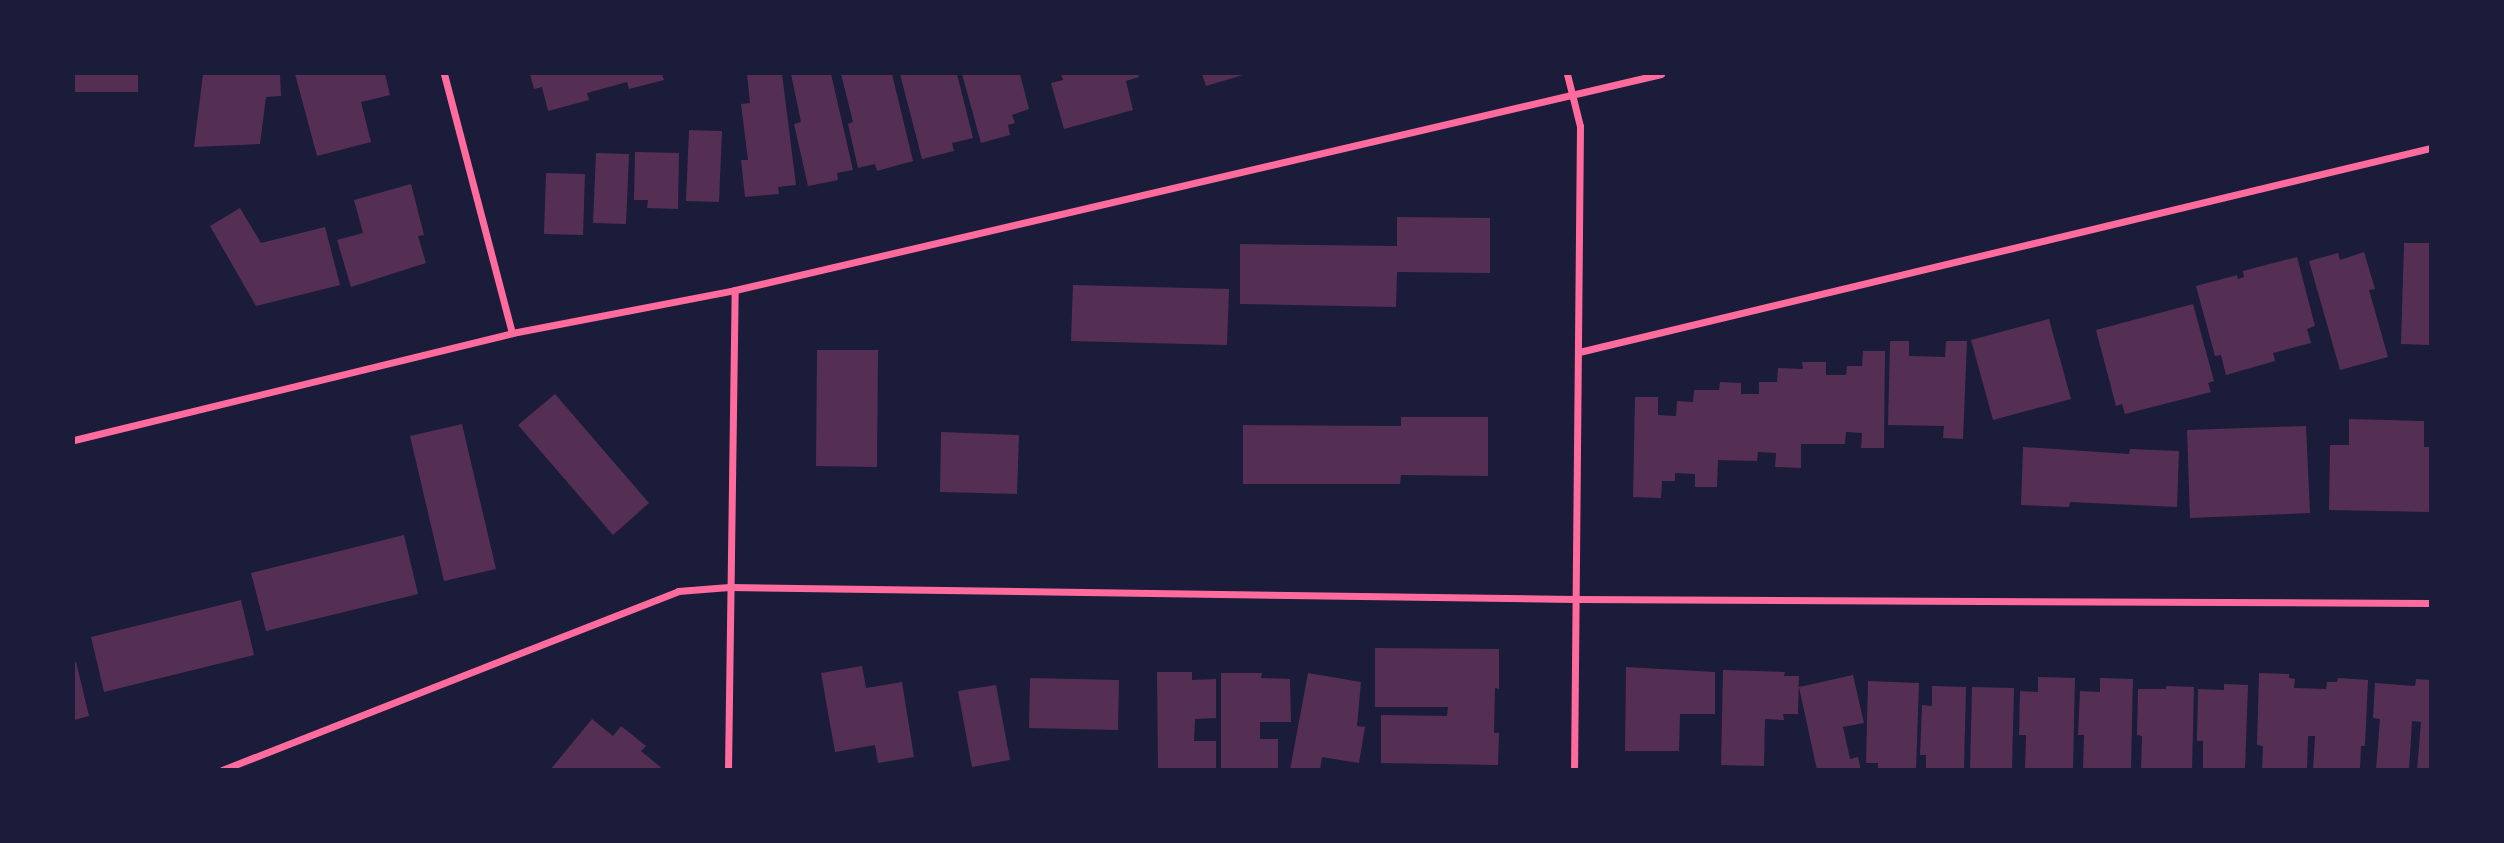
<!DOCTYPE html>
<html>
<head>
<meta charset="utf-8">
<style>
	body { margin:0 }
	#map { position:relative; width:2504px; height:843px; overflow:hidden; background:#1b1b3a; font-family:"Archivo Narrow",sans-serif }
	div>[style] { position:absolute }
	.building>* { inset:0; background:#542f53 }
	.minor>* { height:7px; margin:-3.5px; padding:0 3.5px; transform-origin:3.5px; border-radius:3.5px; background:#ff6b9d }
	span { translate:-50% -50%; white-space:nowrap; text-align:center; line-height:1.15; -webkit-text-stroke:5px #1b1b3a; paint-order:stroke }
	.frame { position:absolute; inset:0; border:75px solid #1b1b3a; pointer-events:none }
</style>
</head>
<body>
<div id="map">
	<div class="building">
		<i style="clip-path:polygon(74px 74px,138px 74px,138px 92px,74px 92px)"></i>
		<i style="clip-path:polygon(203px 74px,280px 74px,281px 96px,266px 97px,260px 144px,194px 147px)"></i>
		<i style="clip-path:polygon(295px 74px,385px 74px,390px 95px,361px 102px,371px 142px,317px 156px)"></i>
		<i style="clip-path:polygon(530px 74px,662px 74px,664px 80px,629px 89px,627px 82px,587px 93px,589px 100px,548px 111px,542px 87px,534px 89px)"></i>
		<i style="clip-path:polygon(747px 74px,782px 74px,796px 185px,778px 187px,779px 194px,745px 197px,741px 160px,748px 160px,741px 104px,750px 103px)"></i>
		<i style="clip-path:polygon(791px 74px,831px 74px,853px 170px,837px 173px,838px 180px,808px 186px,794px 124px,801px 122px)"></i>
		<i style="clip-path:polygon(841px 74px,892px 74px,913px 161px,877px 171px,875px 164px,858px 168px,848px 124px,853px 122px)"></i>
		<i style="clip-path:polygon(900px 74px,957px 74px,973px 138px,952px 143px,954px 151px,922px 159px)"></i>
		<i style="clip-path:polygon(962px 74px,1020px 74px,1029px 109px,1012px 115px,1015px 123px,1008px 125px,1010px 135px,981px 143px)"></i>
		<i style="clip-path:polygon(1061px 74px,1138px 74px,1139px 77px,1126px 81px,1133px 110px,1064px 129px,1051px 83px,1063px 80px)"></i>
		<i style="clip-path:polygon(1202px 74px,1246px 74px,1206px 86px)"></i>
		<i style="clip-path:polygon(689px 130px,722px 131px,719px 202px,686px 201px)"></i>
		<i style="clip-path:polygon(635px 152px,679px 153px,678px 209px,647px 208px,648px 200px,634px 200px)"></i>
		<i style="clip-path:polygon(596px 153px,629px 154px,626px 224px,593px 223px)"></i>
		<i style="clip-path:polygon(546px 173px,585px 174px,583px 235px,544px 234px)"></i>
		<i style="clip-path:polygon(411px 184px,424px 235px,418px 236px,426px 263px,351px 287px,337px 240px,363px 233px,354px 200px)"></i>
		<i style="clip-path:polygon(240px 208px,261px 243px,325px 227px,340px 285px,256px 306px,210px 226px)"></i>
		<i style="clip-path:polygon(1397px 217px,1490px 218px,1490px 273px,1397px 272px,1396px 307px,1240px 304px,1240px 244px,1397px 246px)"></i>
		<i style="clip-path:polygon(2404px 243px,2430px 243px,2430px 345px,2401px 344px)"></i>
		<i style="clip-path:polygon(2364px 252px,2375px 289px,2369px 290px,2388px 357px,2340px 370px,2309px 261px,2338px 253px,2340px 260px)"></i>
		<i style="clip-path:polygon(2297px 257px,2315px 326px,2307px 329px,2311px 343px,2273px 353px,2275px 361px,2226px 375px,2221px 355px,2215px 356px,2196px 286px,2237px 275px,2238px 279px,2244px 277px,2243px 271px)"></i>
		<i style="clip-path:polygon(1073px 285px,1229px 289px,1227px 345px,1071px 341px)"></i>
		<i style="clip-path:polygon(2193px 304px,2214px 381px,2208px 383px,2211px 392px,2125px 414px,2122px 404px,2116px 406px,2096px 330px)"></i>
		<i style="clip-path:polygon(2049px 319px,2071px 399px,1993px 420px,1971px 340px)"></i>
		<i style="clip-path:polygon(1890px 341px,1909px 341px,1909px 356px,1945px 357px,1946px 341px,1967px 341px,1963px 439px,1943px 438px,1944px 426px,1888px 425px)"></i>
		<i style="clip-path:polygon(817px 350px,878px 350px,877px 467px,816px 466px)"></i>
		<i style="clip-path:polygon(1863px 351px,1885px 351px,1884px 448px,1861px 448px,1862px 433px,1846px 432px,1845px 444px,1801px 444px,1801px 468px,1775px 467px,1776px 453px,1758px 452px,1757px 461px,1718px 460px,1717px 487px,1695px 487px,1695px 474px,1675px 473px,1675px 481px,1662px 481px,1661px 498px,1633px 497px,1635px 397px,1658px 397px,1658px 415px,1676px 416px,1677px 401px,1693px 402px,1694px 390px,1719px 390px,1720px 382px,1741px 383px,1741px 394px,1759px 394px,1759px 382px,1777px 382px,1778px 368px,1803px 369px,1802px 362px,1826px 362px,1826px 375px,1846px 375px,1847px 366px,1862px 366px)"></i>
		<i style="clip-path:polygon(555px 394px,649px 503px,613px 535px,518px 425px)"></i>
		<i style="clip-path:polygon(1401px 417px,1488px 417px,1488px 476px,1401px 475px,1400px 484px,1243px 484px,1243px 425px,1401px 426px)"></i>
		<i style="clip-path:polygon(2349px 419px,2424px 421px,2424px 447px,2430px 447px,2430px 512px,2329px 510px,2330px 445px,2349px 445px)"></i>
		<i style="clip-path:polygon(462px 424px,496px 569px,444px 581px,410px 436px)"></i>
		<i style="clip-path:polygon(2306px 426px,2310px 513px,2190px 518px,2187px 430px)"></i>
		<i style="clip-path:polygon(941px 432px,1019px 435px,1017px 494px,940px 492px)"></i>
		<i style="clip-path:polygon(2023px 447px,2129px 454px,2130px 449px,2179px 451px,2177px 507px,2070px 502px,2069px 507px,2021px 505px)"></i>
		<i style="clip-path:polygon(404px 535px,418px 594px,266px 631px,251px 573px)"></i>
		<i style="clip-path:polygon(241px 600px,254px 655px,104px 692px,91px 637px)"></i>
		<i style="clip-path:polygon(1375px 648px,1499px 649px,1499px 689px,1495px 688px,1494px 733px,1499px 733px,1498px 765px,1381px 763px,1381px 715px,1447px 716px,1448px 707px,1375px 707px)"></i>
		<i style="clip-path:polygon(76px 662px,89px 716px,74px 720px,74px 663px)"></i>
		<i style="clip-path:polygon(862px 666px,866px 688px,902px 682px,914px 757px,878px 763px,875px 745px,835px 752px,821px 673px)"></i>
		<i style="clip-path:polygon(1626px 667px,1715px 672px,1715px 714px,1680px 714px,1679px 751px,1625px 751px)"></i>
		<i style="clip-path:polygon(1723px 670px,1785px 672px,1784px 676px,1799px 676px,1798px 714px,1783px 714px,1784px 720px,1765px 719px,1764px 766px,1721px 765px)"></i>
		<i style="clip-path:polygon(1157px 672px,1192px 672px,1192px 680px,1216px 679px,1216px 718px,1195px 719px,1194px 741px,1216px 741px,1216px 770px,1158px 770px)"></i>
		<i style="clip-path:polygon(1221px 673px,1262px 673px,1261px 678px,1290px 679px,1291px 722px,1260px 722px,1260px 739px,1278px 739px,1278px 770px,1221px 770px)"></i>
		<i style="clip-path:polygon(1308px 673px,1361px 682px,1357px 726px,1365px 727px,1359px 763px,1322px 757px,1320px 770px,1290px 770px)"></i>
		<i style="clip-path:polygon(2259px 673px,2289px 674px,2289px 678px,2295px 679px,2294px 688px,2326px 689px,2327px 682px,2337px 682px,2338px 678px,2368px 680px,2365px 746px,2361px 746px,2360px 770px,2313px 770px,2315px 736px,2308px 736px,2307px 770px,2262px 770px,2263px 746px,2257px 745px)"></i>
		<i style="clip-path:polygon(1853px 675px,1864px 723px,1843px 727px,1850px 759px,1858px 757px,1861px 770px,1817px 770px,1799px 687px)"></i>
		<i style="clip-path:polygon(2038px 677px,2075px 678px,2073px 770px,2025px 770px,2026px 735px,2019px 735px,2020px 691px,2038px 692px)"></i>
		<i style="clip-path:polygon(1030px 678px,1119px 680px,1118px 730px,1029px 728px)"></i>
		<i style="clip-path:polygon(2100px 678px,2133px 679px,2131px 770px,2083px 770px,2084px 735px,2078px 735px,2080px 691px,2100px 692px)"></i>
		<i style="clip-path:polygon(2416px 679px,2430px 680px,2430px 770px,2417px 770px,2421px 722px,2412px 721px,2409px 770px,2376px 770px,2380px 719px,2373px 718px,2375px 683px,2415px 686px)"></i>
		<i style="clip-path:polygon(1868px 681px,1919px 683px,1916px 770px,1878px 770px,1878px 763px,1866px 763px)"></i>
		<i style="clip-path:polygon(2224px 684px,2248px 685px,2245px 770px,2203px 770px,2203px 741px,2197px 741px,2198px 689px,2224px 690px)"></i>
		<i style="clip-path:polygon(996px 685px,1010px 760px,972px 767px,958px 691px)"></i>
		<i style="clip-path:polygon(1932px 686px,1966px 687px,1964px 770px,1926px 770px,1926px 755px,1920px 755px,1922px 705px,1932px 706px)"></i>
		<i style="clip-path:polygon(2166px 686px,2194px 687px,2192px 770px,2141px 770px,2142px 736px,2137px 735px,2138px 689px,2166px 689px)"></i>
		<i style="clip-path:polygon(1972px 687px,2014px 688px,2012px 770px,1970px 770px)"></i>
		<i style="clip-path:polygon(592px 719px,613px 736px,621px 726px,646px 746px,641px 751px,664px 770px,550px 770px)"></i>
	</div>
	<div class="minor">
		<i style="left:444px;top:74px;width:268px;rotate:75.3deg"></i>
		<i style="left:1567px;top:74px;width:54px;rotate:76deg"></i>
		<i style="left:1580px;top:126px;width:644px;rotate:90.53deg"></i>
		<i style="left:1579px;top:352px;width:875px;rotate:-13.48deg"></i>
		<i style="left:74px;top:440px;width:451px;rotate:-13.7deg"></i>
		<i style="left:512px;top:333px;width:227px;rotate:-10.9deg"></i>
		<i style="left:735px;top:290px;width:951px;rotate:-13.13deg"></i>
		<i style="left:222px;top:770px;width:490px;rotate:-21.4deg"></i>
		<i style="left:678px;top:591px;width:51px;rotate:-4.5deg"></i>
		<i style="left:729px;top:587px;width:845px;rotate:0.81deg"></i>
		<i style="left:1574px;top:599px;width:856px;rotate:0.27deg"></i>
		<i style="left:728px;top:770px;width:480px;rotate:-89.2deg"></i>
	</div>
	<div class="frame"></div>
</div>
</body>
</html>
